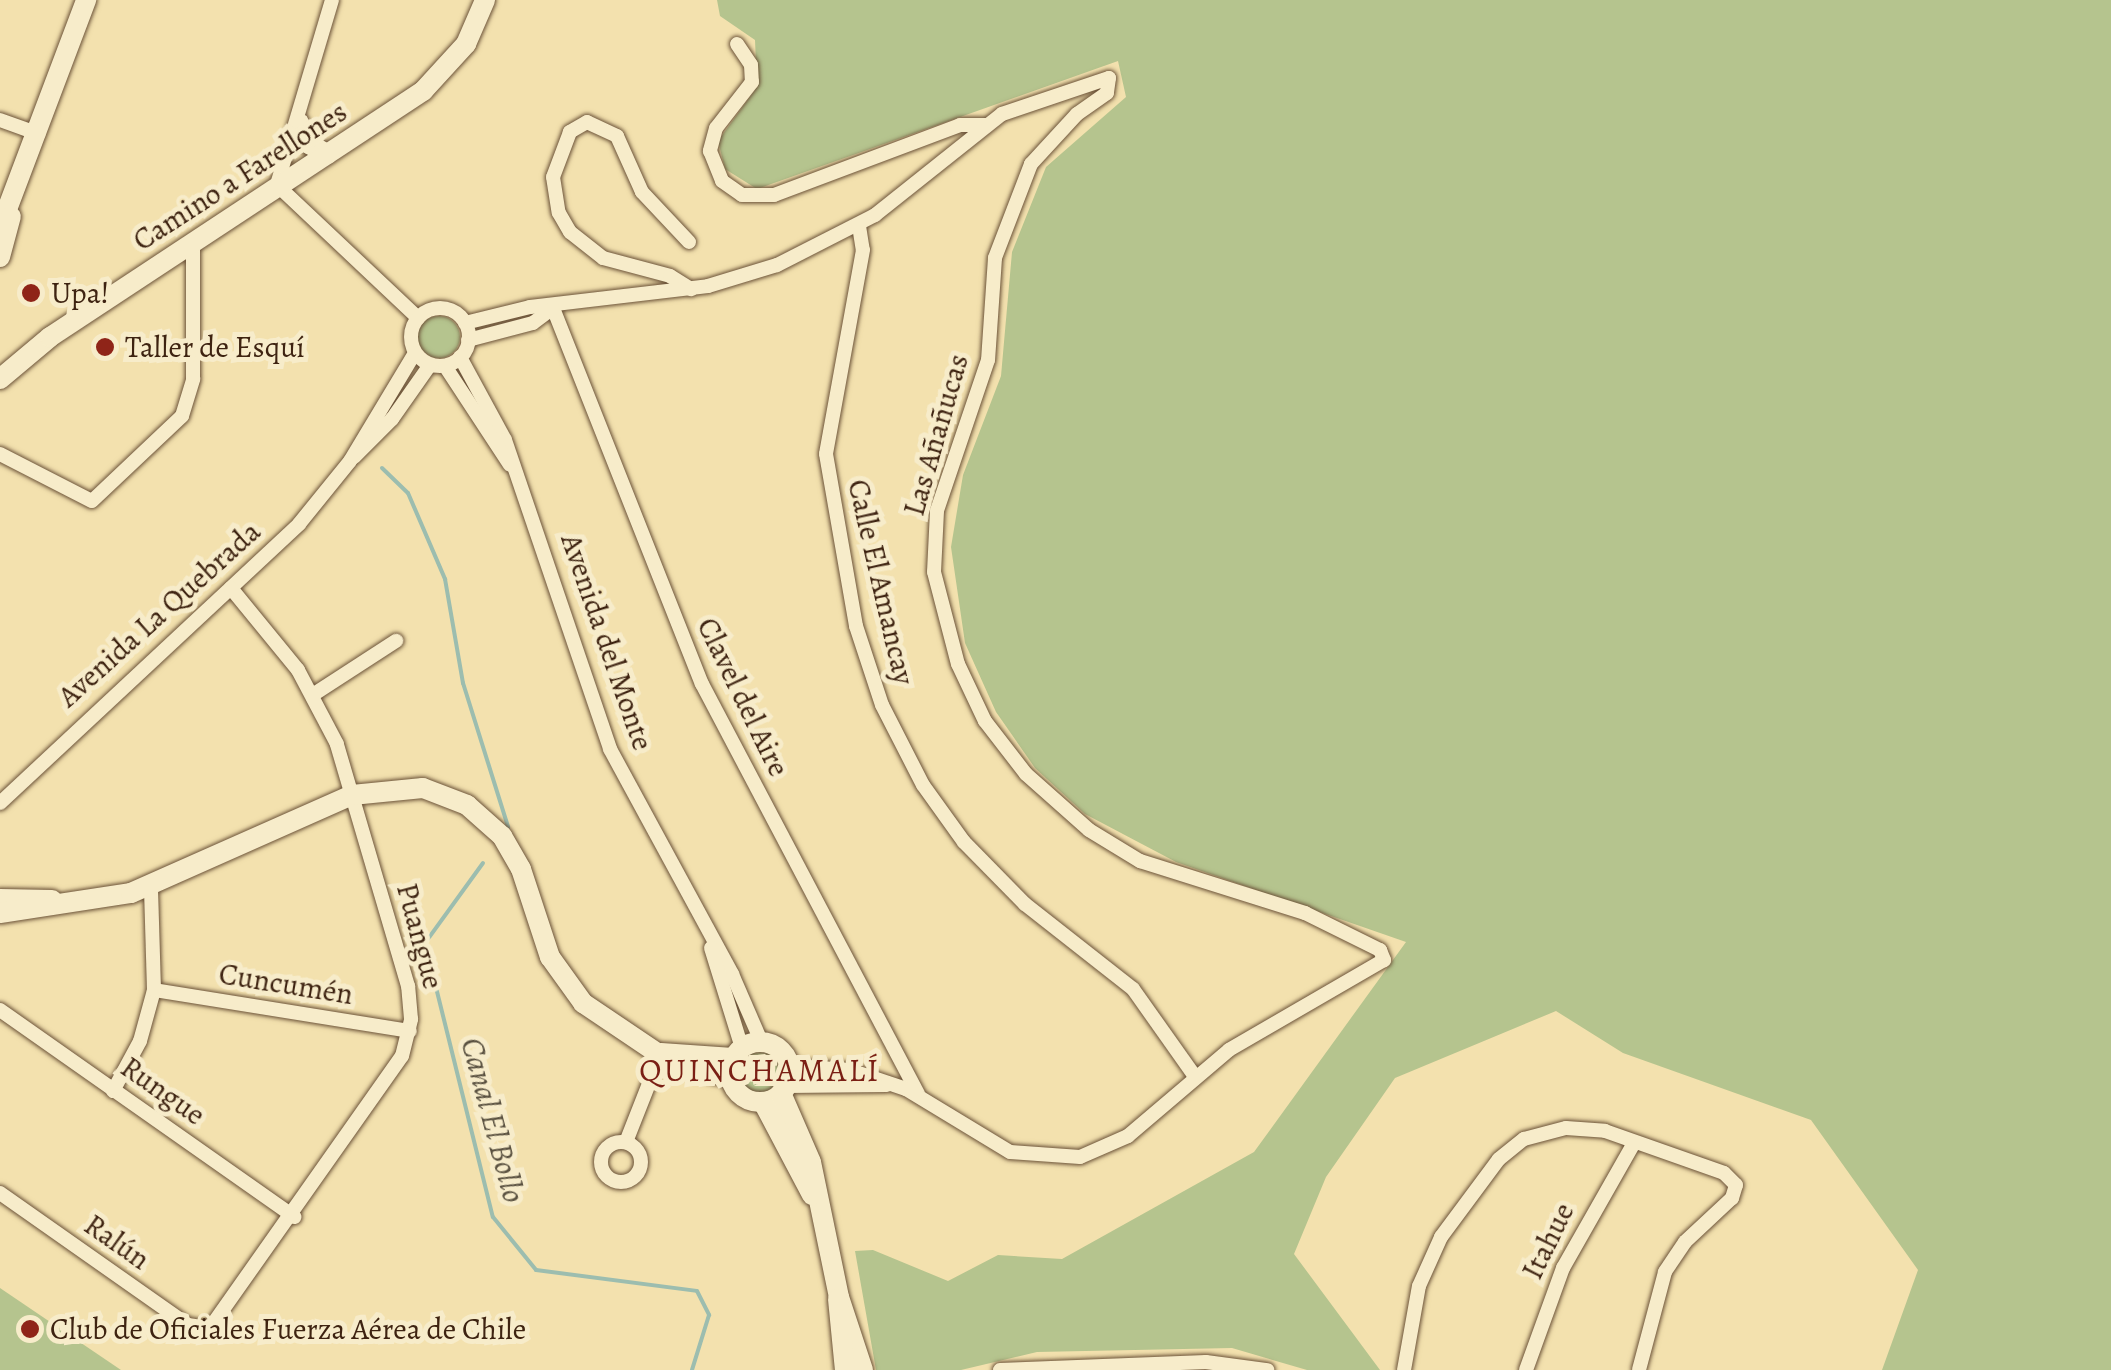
<!DOCTYPE html>
<html>
<head>
<meta charset="utf-8">
<style>
	body { margin:0 }
	#map { position:relative; width:2111px; height:1370px; overflow:hidden; background:#f3e1ae; font-family:Alegreya,serif }
	div>[style] { position:absolute }
	.green>* { inset:0; background:#b5c48e }
	.round { border-radius:50% }
	.stream>* { height:4px; margin:-2px; padding:0 2px; transform-origin:2px; border-radius:2px; background:#9cbdaf }
	.roads { filter:drop-shadow(0 0 2px #6b5238) drop-shadow(0 0 2px #6b5238) }
	.street>* { height:14px; margin:-7px; padding:0 7px; transform-origin:7px; border-radius:7px; background:#f7ecca }
	.street>.ring { margin:-7px; padding:0; box-sizing:content-box; background:none; border:14px solid #f7ecca; border-radius:50% }
	.secondary>* { height:20px; margin:-10px; padding:0 10px; transform-origin:10px; border-radius:10px; background:#f7ecca }
	.secondary>.ring { margin:-10px; padding:0; box-sizing:content-box; background:none; border:20px solid #f7ecca; border-radius:50% }
	.dots>* { width:28px; height:28px; translate:-50% -50%; box-sizing:border-box; border:5px solid #f7ecca; border-radius:50% }
	span { translate:-50% -50%; white-space:nowrap; text-align:center; line-height:1.15; -webkit-text-stroke:10px #f7ecca; paint-order:stroke }
	.street-label { font-size:30px; color:#3e2311 }
	.poi-label { font-size:30px; color:#3e2311 }
	.left { translate:0 -50%; text-align:left }
	.neighbourhood-label { font-size:32px; color:#7a1f14; letter-spacing:2.5px }
	.water-label { font-size:32px; color:#5a5140; font-style:italic }
</style>
</head>
<body>
<div id="map">
	<div class="green">
		<i style="clip-path:polygon(717px 0,2111px 0,2111px 1370px,1882px 1370px,1918px 1270px,1811px 1120px,1623px 1053px,1556px 1011px,1395px 1078px,1326px 1177px,1294px 1254px,1380px 1370px,1307px 1370px,1232px 1348px,1037px 1352px,961px 1370px,876px 1370px,855px 1251px,873px 1250px,948px 1281px,998px 1255px,1062px 1259px,1254px 1152px,1406px 942px,1176px 862px,1085px 814px,1035px 768px,996px 712px,965px 643px,951px 547px,963px 475px,1001px 376px,1012px 252px,1046px 167px,1126px 97px,1118px 61px,757px 189px,725px 169px,718px 141px,757px 87px,755px 40px,720px 16px)"></i>
		<i class="round" style="left:418px;top:316px;width:42px;height:42px"></i>
		<i class="round" style="left:739px;top:1052px;width:42px;height:42px"></i>
		<i style="clip-path:polygon(0 1288px,121px 1370px,0 1370px)"></i>
	</div>
	<div class="stream">
		<i style="left:382px;top:468px;width:36px;rotate:44deg"></i>
		<i style="left:408px;top:493px;width:94px;rotate:66.7deg"></i>
		<i style="left:445px;top:579px;width:106px;rotate:80.2deg"></i>
		<i style="left:463px;top:683px;width:151px;rotate:72.6deg"></i>
		<i style="left:483px;top:863px;width:99px;rotate:125.9deg"></i>
		<i style="left:425px;top:943px;width:282px;rotate:76.1deg"></i>
		<i style="left:493px;top:1217px;width:68px;rotate:50.9deg"></i>
		<i style="left:536px;top:1270px;width:162px;rotate:7.4deg"></i>
		<i style="left:697px;top:1291px;width:27px;rotate:63deg"></i>
		<i style="left:709px;top:1315px;width:58px;rotate:107.2deg"></i>
	</div>
	<div class="roads">
		<div class="street">
			<i style="left:332px;top:0;width:193px;rotate:106.6deg"></i>
			<i style="left:277px;top:185px;width:194px;rotate:43.3deg"></i>
			<i style="left:737px;top:44px;width:25px;rotate:56deg"></i>
			<i style="left:751px;top:65px;width:17px;rotate:87deg"></i>
			<i style="left:752px;top:82px;width:58px;rotate:128deg"></i>
			<i style="left:716px;top:128px;width:24px;rotate:105deg"></i>
			<i style="left:710px;top:151px;width:32px;rotate:68deg"></i>
			<i style="left:722px;top:181px;width:24px;rotate:35deg"></i>
			<i style="left:742px;top:195px;width:32px"></i>
			<i style="left:774px;top:195px;width:199px;rotate:-20.6deg"></i>
			<i style="left:960px;top:125px;width:26px"></i>
			<i style="left:0;top:120px;width:41px;rotate:19.7deg"></i>
			<i style="left:859px;top:226px;width:24px;rotate:81deg"></i>
			<i style="left:863px;top:250px;width:207px;rotate:100.3deg"></i>
			<i style="left:826px;top:454px;width:175px;rotate:80.1deg"></i>
			<i style="left:856px;top:626px;width:83px;rotate:71.8deg"></i>
			<i style="left:882px;top:705px;width:90px;rotate:62.9deg"></i>
			<i style="left:923px;top:785px;width:70px;rotate:54.3deg"></i>
			<i style="left:964px;top:842px;width:87px;rotate:45.5deg"></i>
			<i style="left:1025px;top:904px;width:137px;rotate:38.2deg"></i>
			<i style="left:1133px;top:989px;width:105px;rotate:54.7deg"></i>
			<i style="left:689px;top:242px;width:69px;rotate:-133.2deg"></i>
			<i style="left:642px;top:192px;width:61px;rotate:-114.1deg"></i>
			<i style="left:617px;top:136px;width:33px;rotate:-155deg"></i>
			<i style="left:587px;top:122px;width:20px;rotate:150deg"></i>
			<i style="left:570px;top:132px;width:48px;rotate:110.7deg"></i>
			<i style="left:553px;top:177px;width:36px;rotate:81deg"></i>
			<i style="left:559px;top:213px;width:22px;rotate:60deg"></i>
			<i style="left:570px;top:232px;width:42px;rotate:38.2deg"></i>
			<i style="left:603px;top:258px;width:69px;rotate:15deg"></i>
			<i style="left:670px;top:276px;width:25px;rotate:32deg"></i>
			<i style="left:553px;top:308px;width:404px;rotate:68.4deg"></i>
			<i style="left:702px;top:684px;width:463px;rotate:62.2deg"></i>
			<i class="ring" style="left:411px;top:308px;width:44px;height:44px"></i>
			<i style="left:465px;top:323px;width:67px;rotate:-13.8deg"></i>
			<i style="left:530px;top:307px;width:179px;rotate:-6.7deg"></i>
			<i style="left:708px;top:286px;width:72px;rotate:-16.9deg"></i>
			<i style="left:777px;top:265px;width:110px;rotate:-27deg"></i>
			<i style="left:875px;top:215px;width:162px;rotate:-38.5deg"></i>
			<i style="left:1002px;top:114px;width:113px;rotate:-18.6deg"></i>
			<i style="left:1109px;top:78px;width:15px;rotate:98deg"></i>
			<i style="left:1107px;top:93px;width:37px;rotate:145deg"></i>
			<i style="left:1077px;top:114px;width:68px;rotate:132.6deg"></i>
			<i style="left:1031px;top:164px;width:101px;rotate:111deg"></i>
			<i style="left:995px;top:258px;width:102px;rotate:93.9deg"></i>
			<i style="left:988px;top:360px;width:159px;rotate:108.7deg"></i>
			<i style="left:937px;top:511px;width:61px;rotate:92.8deg"></i>
			<i style="left:934px;top:572px;width:95px;rotate:75.4deg"></i>
			<i style="left:958px;top:664px;width:63px;rotate:64.7deg"></i>
			<i style="left:985px;top:721px;width:67px;rotate:52.3deg"></i>
			<i style="left:1026px;top:774px;width:84px;rotate:41.6deg"></i>
			<i style="left:1089px;top:830px;width:60px;rotate:31.3deg"></i>
			<i style="left:1140px;top:861px;width:173px;rotate:17.5deg"></i>
			<i style="left:1305px;top:913px;width:84px;rotate:26.3deg"></i>
			<i style="left:1380px;top:950px;width:11px;rotate:68deg"></i>
			<i style="left:1384px;top:960px;width:179px;rotate:149.9deg"></i>
			<i style="left:1229px;top:1050px;width:133px;rotate:139.6deg"></i>
			<i style="left:1128px;top:1136px;width:52px;rotate:156.4deg"></i>
			<i style="left:1080px;top:1157px;width:70px;rotate:-175.9deg"></i>
			<i style="left:1010px;top:1152px;width:122px;rotate:-148.8deg"></i>
			<i style="left:906px;top:1089px;width:59px;rotate:-161.3deg"></i>
			<i style="left:850px;top:1070px;width:60px;rotate:-176.2deg"></i>
			<i style="left:468px;top:340px;width:67px;rotate:-14.7deg"></i>
			<i style="left:533px;top:323px;width:25px;rotate:-37deg"></i>
			<i style="left:460px;top:357px;width:94px;rotate:61.5deg"></i>
			<i style="left:505px;top:440px;width:326px;rotate:71.2deg"></i>
			<i style="left:610px;top:749px;width:256px;rotate:61.5deg"></i>
			<i style="left:732px;top:974px;width:73px;rotate:66.6deg"></i>
			<i style="left:445px;top:366px;width:118px;rotate:56.7deg"></i>
			<i style="left:0;top:454px;width:103px;rotate:27.1deg"></i>
			<i style="left:92px;top:501px;width:124px;rotate:-43.4deg"></i>
			<i style="left:182px;top:416px;width:39px;rotate:-73deg"></i>
			<i style="left:193px;top:379px;width:137px;rotate:-90deg"></i>
			<i style="left:354px;top:457px;width:54px;rotate:-45deg"></i>
			<i style="left:392px;top:419px;width:66px;rotate:-54.9deg"></i>
			<i style="left:314px;top:694px;width:98px;rotate:-32.9deg"></i>
			<i style="left:0;top:803px;width:409px;rotate:-43deg"></i>
			<i style="left:299px;top:524px;width:81px;rotate:-51deg"></i>
			<i style="left:350px;top:461px;width:126px;rotate:-59deg"></i>
			<i style="left:711px;top:948px;width:105px;rotate:72.8deg"></i>
			<i style="left:154px;top:990px;width:259px;rotate:9.1deg"></i>
			<i style="left:0;top:1010px;width:360px;rotate:35.1deg"></i>
			<i style="left:787px;top:1086px;width:100px;rotate:-0.6deg"></i>
			<i style="left:113px;top:1091px;width:57px;rotate:-61.6deg"></i>
			<i style="left:140px;top:1041px;width:53px;rotate:-74.6deg"></i>
			<i style="left:154px;top:990px;width:103px;rotate:-91.7deg"></i>
			<i style="left:626px;top:1142px;width:96px;rotate:-68.5deg"></i>
			<i class="ring" style="left:601px;top:1142px;width:26px;height:26px"></i>
			<i style="left:0;top:1193px;width:230px;rotate:35.1deg"></i>
			<i style="left:188px;top:1325px;width:22px;rotate:8deg"></i>
			<i style="left:210px;top:1328px;width:333px;rotate:-54.8deg"></i>
			<i style="left:402px;top:1056px;width:38px;rotate:-76deg"></i>
			<i style="left:411px;top:1019px;width:33px;rotate:-95deg"></i>
			<i style="left:408px;top:986px;width:252px;rotate:-106.4deg"></i>
			<i style="left:337px;top:744px;width:84px;rotate:-117.8deg"></i>
			<i style="left:298px;top:670px;width:106px;rotate:-129.3deg"></i>
			<i style="left:1000px;top:1370px;width:206px;rotate:-2.2deg"></i>
			<i style="left:1206px;top:1362px;width:62px;rotate:7.5deg"></i>
			<i style="left:1404px;top:1370px;width:85px;rotate:-79.9deg"></i>
			<i style="left:1419px;top:1286px;width:54px;rotate:-65.8deg"></i>
			<i style="left:1441px;top:1237px;width:97px;rotate:-53.4deg"></i>
			<i style="left:1499px;top:1159px;width:32px;rotate:-39deg"></i>
			<i style="left:1524px;top:1139px;width:43px;rotate:-14.7deg"></i>
			<i style="left:1566px;top:1128px;width:39px;rotate:4deg"></i>
			<i style="left:1605px;top:1131px;width:126px;rotate:19.4deg"></i>
			<i style="left:1724px;top:1173px;width:17px;rotate:45deg"></i>
			<i style="left:1736px;top:1185px;width:14px;rotate:107deg"></i>
			<i style="left:1732px;top:1198px;width:64px;rotate:136.9deg"></i>
			<i style="left:1685px;top:1242px;width:36px;rotate:124deg"></i>
			<i style="left:1665px;top:1272px;width:101px;rotate:104.9deg"></i>
			<i style="left:1526px;top:1370px;width:109px;rotate:-70.1deg"></i>
			<i style="left:1563px;top:1268px;width:144px;rotate:-60.4deg"></i>
		</div>
		<div class="secondary">
			<i style="left:299px;top:123px;width:23px;rotate:65deg"></i>
			<i style="left:309px;top:144px;width:21px;rotate:29deg"></i>
			<i style="left:0;top:228px;width:244px;rotate:-69.3deg"></i>
			<i style="left:0;top:257px;width:42px;rotate:-75deg"></i>
			<i style="left:0;top:379px;width:65px;rotate:-40deg"></i>
			<i style="left:50px;top:337px;width:447px;rotate:-33.4deg"></i>
			<i style="left:423px;top:91px;width:64px;rotate:-47.5deg"></i>
			<i style="left:466px;top:44px;width:48px;rotate:-66.6deg"></i>
			<i style="left:0;top:899px;width:52px;rotate:1.1deg"></i>
			<i style="left:0;top:913px;width:133px;rotate:-8.7deg"></i>
			<i style="left:131px;top:893px;width:242px;rotate:-23.9deg"></i>
			<i style="left:352px;top:795px;width:71px;rotate:-5.6deg"></i>
			<i style="left:423px;top:788px;width:47px;rotate:21.1deg"></i>
			<i style="left:467px;top:805px;width:47px;rotate:41.5deg"></i>
			<i style="left:502px;top:836px;width:38px;rotate:60deg"></i>
			<i style="left:521px;top:869px;width:93px;rotate:71.8deg"></i>
			<i style="left:550px;top:957px;width:57px;rotate:54.3deg"></i>
			<i style="left:583px;top:1003px;width:111px;rotate:34deg"></i>
			<i style="left:675px;top:1065px;width:56px;rotate:12.3deg"></i>
			<i class="ring" style="left:730px;top:1042px;width:40px;height:40px"></i>
			<i style="left:661px;top:1053px;width:72px;rotate:4deg"></i>
			<i style="left:781px;top:1093px;width:75px;rotate:66.5deg"></i>
			<i style="left:811px;top:1162px;width:138px;rotate:78.3deg"></i>
			<i style="left:839px;top:1297px;width:77px;rotate:71.8deg"></i>
			<i style="left:763px;top:1102px;width:105px;rotate:62.2deg"></i>
			<i style="left:838px;top:1299px;width:71px;rotate:84.4deg"></i>
		</div>
	</div>
	<div class="dots">
		<i style="left:31px;top:293px;background:#8f2418"></i>
		<i style="left:105px;top:347px;background:#8f2418"></i>
		<i style="left:30px;top:1329px;background:#8f2418"></i>
	</div>
	<div class="street-label">
		<span style="left:240px;top:176px;rotate:-33deg">Camino a Farellones</span>
		<span style="left:936px;top:435px;rotate:-74deg">Las Añañucas</span>
		<span style="left:881px;top:582px;rotate:77deg">Calle El Amancay</span>
		<span style="left:159px;top:614px;rotate:-42deg">Avenida La Quebrada</span>
		<span style="left:607px;top:642px;rotate:71deg">Avenida del Monte</span>
		<span style="left:743px;top:697px;rotate:64deg">Clavel del Aire</span>
		<span style="left:420px;top:936px;rotate:75deg">Puangue</span>
		<span style="left:286px;top:984px;rotate:9deg">Cuncumén</span>
		<span style="left:163px;top:1091px;rotate:35deg">Rungue</span>
		<span style="left:1548px;top:1241px;rotate:-64deg">Itahue</span>
		<span style="left:117px;top:1242px;rotate:35deg">Ralún</span>
	</div>
	<div class="poi-label">
		<span class="left" style="left:51px;top:293px">Upa!</span>
		<span class="left" style="left:125px;top:347px">Taller de Esquí</span>
		<span class="left" style="left:50px;top:1329px">Club de Oficiales Fuerza Aérea de Chile</span>
	</div>
	<div class="neighbourhood-label">
		<span style="left:760px;top:1070px">QUINCHAMALÍ</span>
	</div>
	<div class="water-label">
		<span style="left:493px;top:1120px;rotate:75deg">Canal El Bollo</span>
	</div>
</div>
</body>
</html>
